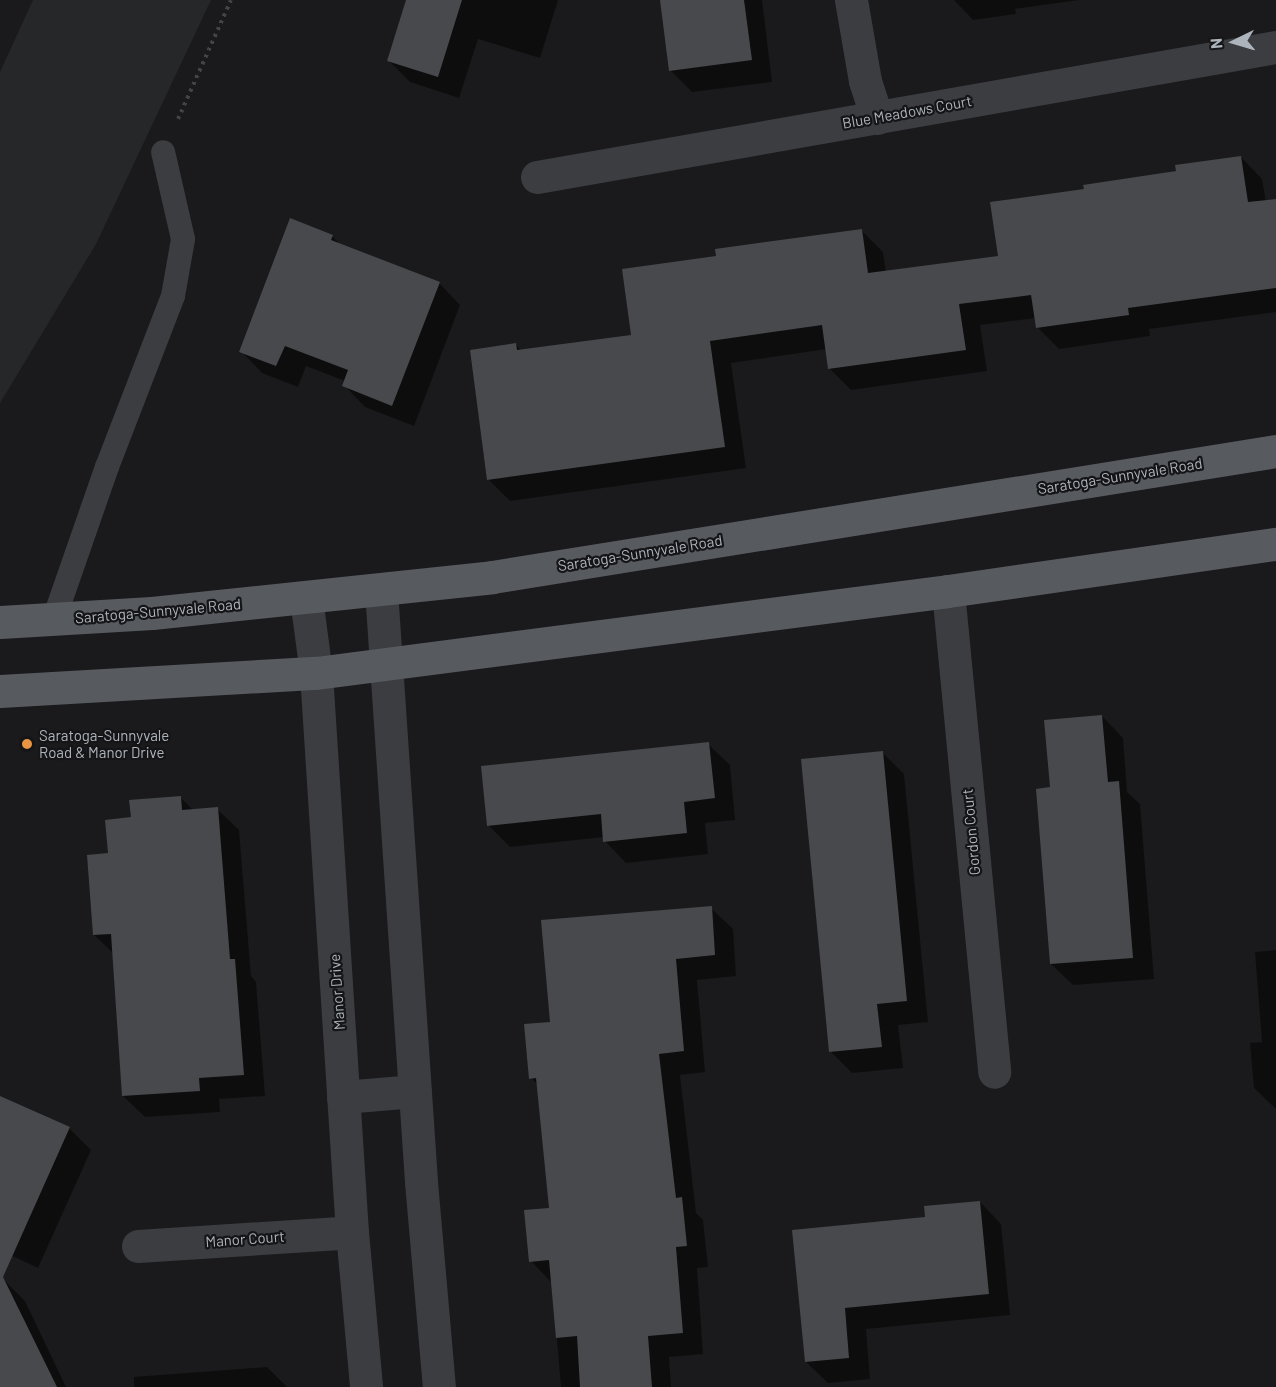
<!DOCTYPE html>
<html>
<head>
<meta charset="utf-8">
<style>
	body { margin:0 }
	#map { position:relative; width:1276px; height:1387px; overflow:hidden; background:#1a1a1c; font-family:Barlow,sans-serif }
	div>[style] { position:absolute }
	.built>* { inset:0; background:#262729 }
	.shadow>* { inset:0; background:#0007 }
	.building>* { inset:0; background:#47494c }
	.path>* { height:4px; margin-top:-2px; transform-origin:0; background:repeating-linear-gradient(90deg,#414448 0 3px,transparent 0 7.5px) }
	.lane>* { height:24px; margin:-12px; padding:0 12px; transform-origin:12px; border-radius:12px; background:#3b3d41 }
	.street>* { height:33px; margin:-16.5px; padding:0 16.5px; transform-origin:16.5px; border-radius:16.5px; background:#3b3d41 }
	.primary>* { height:33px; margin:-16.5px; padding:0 16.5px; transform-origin:16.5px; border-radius:16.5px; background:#575b60 }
	.dots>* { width:16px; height:16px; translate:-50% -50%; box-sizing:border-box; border:3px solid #151517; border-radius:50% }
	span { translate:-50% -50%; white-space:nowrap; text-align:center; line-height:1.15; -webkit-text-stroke:4.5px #151517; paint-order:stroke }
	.street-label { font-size:15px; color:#adb4bb }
	.poi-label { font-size:15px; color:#adb4bb }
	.left { translate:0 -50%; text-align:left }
	.north { position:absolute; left:1204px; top:12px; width:60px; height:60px; -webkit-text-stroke:4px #151517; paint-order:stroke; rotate:265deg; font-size:16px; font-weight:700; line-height:24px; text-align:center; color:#adb4bb }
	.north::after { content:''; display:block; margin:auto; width:21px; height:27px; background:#adb4bb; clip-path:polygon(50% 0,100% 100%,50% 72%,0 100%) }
</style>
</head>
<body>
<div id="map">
	<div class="built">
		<i style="clip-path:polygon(33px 0,211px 0,96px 244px,0 403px,0 72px)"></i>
	</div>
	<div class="shadow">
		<i style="clip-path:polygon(408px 0,558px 0,540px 58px,478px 39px,459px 98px,410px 82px,389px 61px)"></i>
		<i style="clip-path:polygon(661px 0,762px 0,772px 82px,692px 92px,671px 71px)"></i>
		<i style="clip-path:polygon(954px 0,1079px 0,1015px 9px,1016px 14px,973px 20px)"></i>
		<i style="clip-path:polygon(1241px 157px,1262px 179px,1266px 202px,1276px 200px,1276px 312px,1149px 329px,1150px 336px,1059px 349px,1037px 327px,1036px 318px,980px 325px,987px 371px,851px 390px,829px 368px,827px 349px,731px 363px,746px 468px,510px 501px,488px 479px,516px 345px,522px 351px,633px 336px,718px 257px,861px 230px,883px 252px,886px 272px,999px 258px,1086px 190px)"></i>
		<i style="clip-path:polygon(332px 236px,342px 246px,439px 283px,460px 305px,414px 426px,365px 407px,344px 385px,345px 381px,306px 366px,298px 387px,262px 373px,241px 351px)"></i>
		<i style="clip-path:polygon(1102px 716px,1123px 738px,1127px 792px,1140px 804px,1154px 979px,1073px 985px,1051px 964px,1051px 789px)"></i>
		<i style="clip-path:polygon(708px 744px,730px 765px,735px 820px,705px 823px,708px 854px,626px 863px,605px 841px,604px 837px,510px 847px,488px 825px)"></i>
		<i style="clip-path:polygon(883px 753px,904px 774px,928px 1022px,898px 1025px,903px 1068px,852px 1073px,830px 1051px)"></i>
		<i style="clip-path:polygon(180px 797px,194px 811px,217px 809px,239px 830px,251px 976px,256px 982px,265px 1096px,219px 1099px,220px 1112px,145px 1117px,123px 1096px,114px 954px,94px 935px,109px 855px,133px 819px)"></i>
		<i style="clip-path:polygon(711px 908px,733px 929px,736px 976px,697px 980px,705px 1072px,680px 1075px,696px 1213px,703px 1220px,708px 1267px,697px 1268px,703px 1354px,669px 1357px,671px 1387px,561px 1387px,552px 1283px,531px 1261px,551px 1209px,539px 1086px,531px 1078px,552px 1024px)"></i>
		<i style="clip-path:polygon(1276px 950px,1276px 1109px,1254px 1088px,1250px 1043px,1262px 1042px,1255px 952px)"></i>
		<i style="clip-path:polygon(0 1101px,69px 1128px,91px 1150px,38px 1268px,0 1250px)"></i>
		<i style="clip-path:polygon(980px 1202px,1001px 1224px,1010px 1315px,866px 1329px,870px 1379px,828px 1383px,806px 1362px,794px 1232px,927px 1219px)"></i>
		<i style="clip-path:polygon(3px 1279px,25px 1301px,66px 1387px,0 1387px,0 1281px)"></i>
		<i style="clip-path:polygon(267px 1367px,287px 1387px,134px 1387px,134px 1377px)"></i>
	</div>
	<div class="building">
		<i style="clip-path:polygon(406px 0,462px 0,438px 77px,387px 61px)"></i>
		<i style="clip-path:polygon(660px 0,744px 0,752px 60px,669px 71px)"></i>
		<i style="clip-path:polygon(1241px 156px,1248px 202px,1276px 199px,1276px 288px,1128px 308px,1129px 315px,1036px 328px,1031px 295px,959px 304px,966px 350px,828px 369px,822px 325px,710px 341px,725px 447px,487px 480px,470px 350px,516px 343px,517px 350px,631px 335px,622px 269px,716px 256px,715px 249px,862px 229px,868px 273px,998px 256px,990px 202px,1084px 189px,1083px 185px,1176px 171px,1175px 165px)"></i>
		<i style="clip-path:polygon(290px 218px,333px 235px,331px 240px,440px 282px,392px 406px,342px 386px,348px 370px,285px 346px,276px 366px,239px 352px)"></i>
		<i style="clip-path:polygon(1102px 715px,1108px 782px,1119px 781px,1133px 958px,1050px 964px,1036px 789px,1050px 787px,1044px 720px)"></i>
		<i style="clip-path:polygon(709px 742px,715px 798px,684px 802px,687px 833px,603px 842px,601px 814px,487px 826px,481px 766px)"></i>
		<i style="clip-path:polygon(883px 751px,907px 1001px,877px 1004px,882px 1047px,829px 1052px,801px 759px)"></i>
		<i style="clip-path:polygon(181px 796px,182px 810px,218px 807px,230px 959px,235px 959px,244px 1075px,199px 1078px,200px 1091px,122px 1096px,111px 934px,93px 935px,87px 855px,108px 853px,105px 820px,131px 817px,129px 800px)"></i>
		<i style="clip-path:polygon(712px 906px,715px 955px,676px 959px,684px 1051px,659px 1054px,676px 1198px,682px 1197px,687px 1246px,676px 1247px,683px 1333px,648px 1336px,652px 1387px,580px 1387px,577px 1336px,556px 1338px,549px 1260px,529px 1262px,524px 1210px,549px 1208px,536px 1078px,529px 1079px,524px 1024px,550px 1022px,541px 920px)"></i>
		<i style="clip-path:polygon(0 1096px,70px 1127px,3px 1277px,57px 1387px,0 1387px)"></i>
		<i style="clip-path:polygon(980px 1201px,989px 1294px,845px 1308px,849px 1358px,805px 1362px,792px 1230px,925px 1217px,924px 1206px)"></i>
	</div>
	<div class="path">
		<i style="left:178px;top:119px;width:130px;rotate:-66deg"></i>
	</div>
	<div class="lane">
		<i style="left:54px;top:619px;width:161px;rotate:-70.8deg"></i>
		<i style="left:107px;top:467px;width:183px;rotate:-68.9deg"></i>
		<i style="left:173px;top:296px;width:58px;rotate:-80deg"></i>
		<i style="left:183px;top:239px;width:89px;rotate:-102.9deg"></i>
	</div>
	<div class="street">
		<i style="left:851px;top:0;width:82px;rotate:80.2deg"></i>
		<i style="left:865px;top:81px;width:39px;rotate:72deg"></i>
		<i style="left:537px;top:177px;width:750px;rotate:-9.98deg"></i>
		<i style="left:381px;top:590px;width:593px;rotate:86.13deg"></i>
		<i style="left:421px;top:1182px;width:206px;rotate:85deg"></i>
		<i style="left:948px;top:591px;width:483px;rotate:84.5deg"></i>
		<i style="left:306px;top:598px;width:76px;rotate:82.4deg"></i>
		<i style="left:316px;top:673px;width:560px;rotate:86.32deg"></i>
		<i style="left:352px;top:1232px;width:156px;rotate:84.8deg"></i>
		<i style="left:343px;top:1097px;width:72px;rotate:-4.8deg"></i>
		<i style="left:138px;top:1246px;width:214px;rotate:-3.7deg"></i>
	</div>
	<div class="primary">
		<i style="left:0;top:622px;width:152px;rotate:-3.4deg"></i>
		<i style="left:152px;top:613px;width:342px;rotate:-6deg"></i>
		<i style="left:492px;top:577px;width:794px;rotate:-9.13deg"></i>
		<i style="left:0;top:691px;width:317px;rotate:-3.3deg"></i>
		<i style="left:316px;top:673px;width:637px;rotate:-7.39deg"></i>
		<i style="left:948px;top:591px;width:331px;rotate:-8.2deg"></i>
	</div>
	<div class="dots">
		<i style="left:27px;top:744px;background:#ea9544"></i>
	</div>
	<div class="street-label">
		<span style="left:907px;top:112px;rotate:-10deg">Blue Meadows Court</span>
		<span style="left:1120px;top:476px;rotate:-9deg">Saratoga-Sunnyvale Road</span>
		<span style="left:640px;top:553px;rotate:-9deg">Saratoga-Sunnyvale Road</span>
		<span style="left:158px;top:611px;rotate:-5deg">Saratoga-Sunnyvale Road</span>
		<span style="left:971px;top:832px;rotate:-95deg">Gordon Court</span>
		<span style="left:337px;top:992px;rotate:-94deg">Manor Drive</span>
		<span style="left:245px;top:1239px;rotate:-4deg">Manor Court</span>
	</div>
	<div class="poi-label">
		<span class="left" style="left:39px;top:744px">Saratoga-Sunnyvale<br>Road &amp; Manor Drive</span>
	</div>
	<div class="north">N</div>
</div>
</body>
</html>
